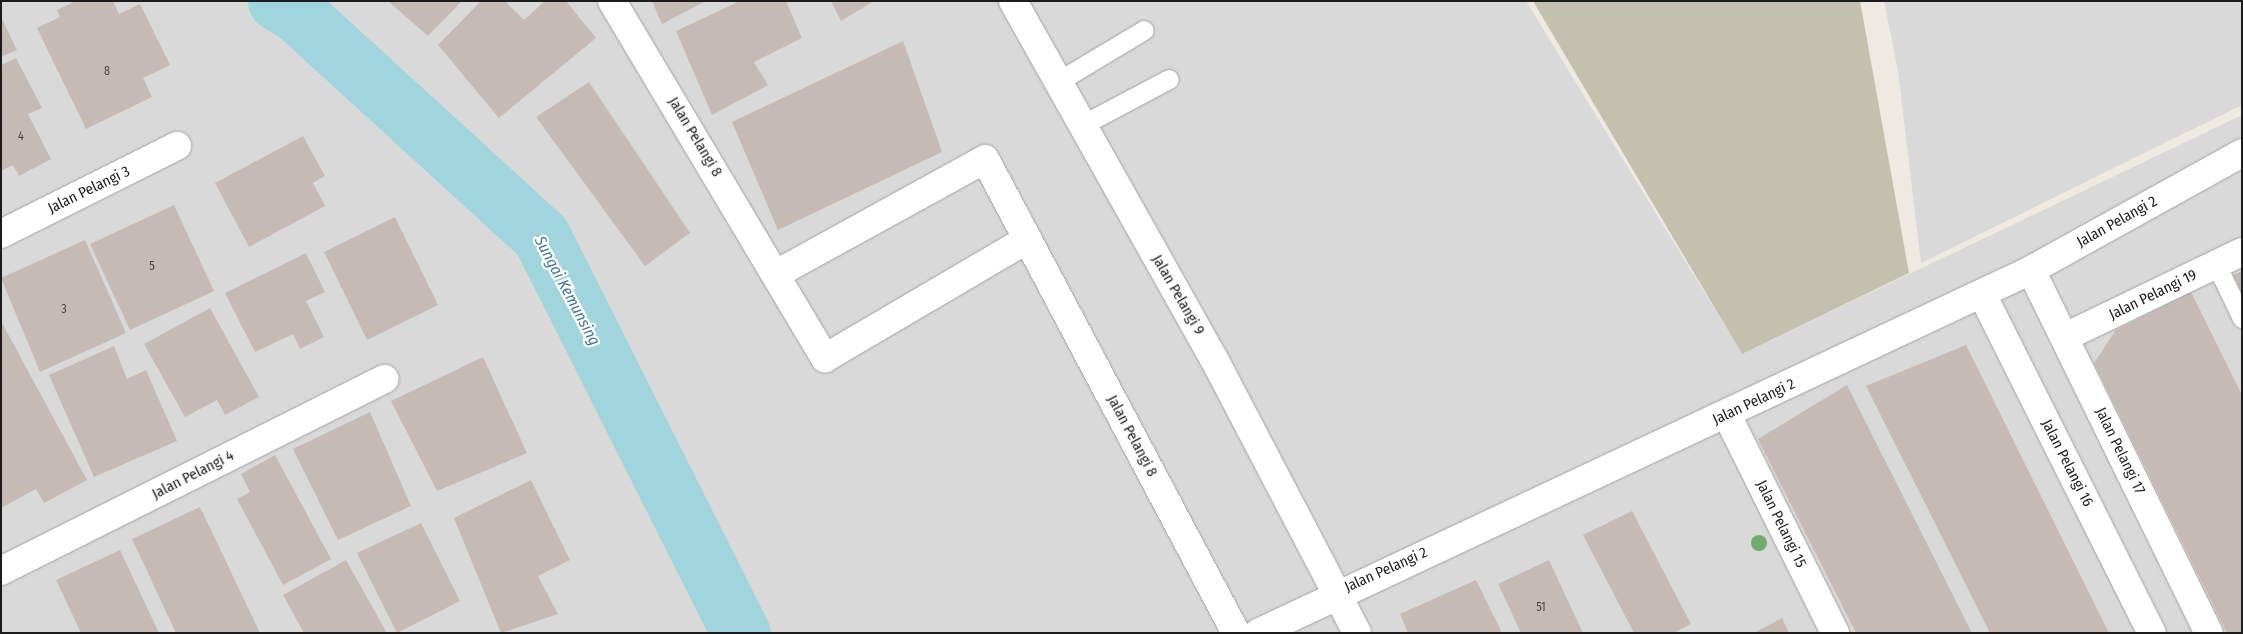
<!DOCTYPE html>
<html>
<head>
<meta charset="utf-8">
<style>
	body { margin:0 }
	#map { position:relative; width:2243px; height:634px; overflow:hidden; background:#eee9e1; font-family:"Fira Sans Condensed",sans-serif }
	div>[style] { position:absolute }
	.residential>* { inset:0; background:#dad9d9 }
	.construction>* { inset:0; background:#c3c1ad }
	.river>* { height:59px; margin:-29.5px; padding:0 29.5px; transform-origin:29.5px; border-radius:29.5px; background:#a0d5dd }
	.building>* { inset:0; background:#c6bab5 }
	.roads { filter:drop-shadow(0 0 1px #a3a3a3) drop-shadow(0 0 1px #a3a3a3) }
	.lane>* { height:19px; margin:-9.5px; padding:0 9.5px; transform-origin:9.5px; border-radius:9.5px; background:#fff }
	.street>* { height:28px; margin:-14px; padding:0 14px; transform-origin:14px; border-radius:14px; background:#fff }
	.trees>* { width:16px; height:16px; margin:-8px; border-radius:50%; background:#70ad6a }
	span { translate:-50% -50%; white-space:nowrap; text-align:center; line-height:1.15; -webkit-text-stroke:4.5px #fff; paint-order:stroke }
	.number-label { font-size:12px; color:#464442 }
	.number-label span { -webkit-text-stroke-width:0 }
	.street-label { font-size:15px; color:#1c1c1c }
	.water-label { font-size:16px; color:#41789e; font-style:italic }
	.frame { position:absolute; inset:0; border:2px solid #1c1c1c; pointer-events:none }
</style>
</head>
<body>
<div id="map">
	<div class="residential">
		<i style="clip-path:polygon(1px 1px,1526px 1px,1742px 354px,2242px 115px,2242px 633px,1px 633px)"></i>
		<i style="clip-path:polygon(1884px 1px,2241px 1px,2242px 105px,1921px 263px,1898px 71px)"></i>
	</div>
	<div class="construction">
		<i style="clip-path:polygon(1533px 1px,1860px 1px,1909px 273px,1742px 354px)"></i>
	</div>
	<div class="river">
		<i style="left:277px;top:1px;width:26px;rotate:32deg"></i>
		<i style="left:299px;top:15px;width:328px;rotate:42.4deg"></i>
		<i style="left:541px;top:236px;width:445px;rotate:63.3deg"></i>
	</div>
	<div class="building">
		<i style="clip-path:polygon(76px 1px,113px 1px,119px 14px,140px 4px,170px 65px,143px 78px,152px 97px,86px 129px,37px 28px,60px 17px,57px 10px)"></i>
		<i style="clip-path:polygon(388px 1px,462px 1px,428px 36px)"></i>
		<i style="clip-path:polygon(481px 1px,505px 1px,524px 20px,545px 1px,566px 1px,596px 38px,499px 118px,438px 45px)"></i>
		<i style="clip-path:polygon(652px 1px,706px 1px,662px 24px)"></i>
		<i style="clip-path:polygon(740px 1px,786px 1px,802px 38px,754px 62px,768px 85px,712px 115px,676px 31px)"></i>
		<i style="clip-path:polygon(831px 1px,874px 1px,841px 21px)"></i>
		<i style="clip-path:polygon(1px 17px,17px 50px,1px 57px)"></i>
		<i style="clip-path:polygon(903px 41px,942px 152px,778px 230px,732px 122px)"></i>
		<i style="clip-path:polygon(16px 58px,42px 108px,28px 114px,51px 159px,19px 176px,13px 165px,1px 171px,1px 65px)"></i>
		<i style="clip-path:polygon(589px 82px,690px 233px,645px 266px,536px 117px)"></i>
		<i style="clip-path:polygon(303px 136px,325px 176px,313px 183px,325px 206px,249px 247px,215px 183px)"></i>
		<i style="clip-path:polygon(174px 205px,214px 291px,130px 330px,90px 244px)"></i>
		<i style="clip-path:polygon(395px 217px,438px 305px,367px 340px,324px 252px)"></i>
		<i style="clip-path:polygon(85px 240px,126px 333px,40px 372px,1px 278px)"></i>
		<i style="clip-path:polygon(306px 253px,325px 292px,306px 301px,324px 337px,300px 349px,293px 334px,255px 352px,225px 293px)"></i>
		<i style="clip-path:polygon(2242px 271px,2242px 293px,2233px 275px)"></i>
		<i style="clip-path:polygon(2191px 292px,2242px 395px,2242px 633px,2227px 633px,2094px 363px,2116px 330px)"></i>
		<i style="clip-path:polygon(210px 308px,259px 397px,225px 415px,217px 400px,185px 417px,144px 344px)"></i>
		<i style="clip-path:polygon(1px 321px,87px 480px,44px 503px,36px 489px,1px 508px)"></i>
		<i style="clip-path:polygon(1966px 345px,2109px 633px,1990px 633px,1866px 386px)"></i>
		<i style="clip-path:polygon(114px 346px,127px 379px,146px 370px,177px 441px,94px 477px,49px 375px)"></i>
		<i style="clip-path:polygon(483px 357px,527px 453px,437px 491px,391px 401px)"></i>
		<i style="clip-path:polygon(1847px 385px,1972px 633px,1856px 633px,1758px 439px)"></i>
		<i style="clip-path:polygon(370px 412px,411px 506px,338px 540px,293px 449px)"></i>
		<i style="clip-path:polygon(275px 455px,331px 559px,283px 585px,237px 499px,250px 492px,241px 474px)"></i>
		<i style="clip-path:polygon(531px 480px,570px 560px,538px 576px,558px 614px,501px 633px,454px 518px)"></i>
		<i style="clip-path:polygon(200px 507px,260px 633px,176px 633px,132px 539px)"></i>
		<i style="clip-path:polygon(1632px 511px,1691px 624px,1673px 633px,1634px 633px,1583px 535px)"></i>
		<i style="clip-path:polygon(421px 523px,460px 601px,397px 633px,357px 553px)"></i>
		<i style="clip-path:polygon(120px 550px,159px 633px,81px 633px,56px 580px)"></i>
		<i style="clip-path:polygon(346px 560px,387px 633px,304px 633px,283px 595px)"></i>
		<i style="clip-path:polygon(1549px 560px,1583px 633px,1521px 633px,1498px 584px)"></i>
		<i style="clip-path:polygon(1476px 580px,1502px 633px,1408px 633px,1400px 614px)"></i>
		<i style="clip-path:polygon(1782px 618px,1789px 633px,1754px 633px)"></i>
	</div>
	<div class="roads">
		<div class="lane">
			<i style="left:1057px;top:82px;width:101px;rotate:-30.9deg"></i>
			<i style="left:1082px;top:125px;width:98px;rotate:-27.9deg"></i>
			<i style="left:2216px;top:264px;width:60px;rotate:64.3deg"></i>
		</div>
		<div class="street">
			<i style="left:612px;top:1px;width:416px;rotate:59.2deg"></i>
			<i style="left:825px;top:358px;width:235px;rotate:-30.4deg"></i>
			<i style="left:1013px;top:1px;width:411px;rotate:60.7deg"></i>
			<i style="left:1214px;top:359px;width:309px;rotate:62.4deg"></i>
			<i style="left:1px;top:234px;width:197px;rotate:-26.6deg"></i>
			<i style="left:2031px;top:270px;width:404px;rotate:63.9deg"></i>
			<i style="left:778px;top:273px;width:236px;rotate:-28.8deg"></i>
			<i style="left:985px;top:159px;width:536px;rotate:62.1deg"></i>
			<i style="left:1982px;top:294px;width:379px;rotate:63.4deg"></i>
			<i style="left:2065px;top:337px;width:196px;rotate:-25.7deg"></i>
			<i style="left:1727px;top:415px;width:243px;rotate:63.6deg"></i>
			<i style="left:1px;top:571px;width:429px;rotate:-26.6deg"></i>
			<i style="left:1258px;top:633px;width:854px;rotate:-25.15deg"></i>
			<i style="left:2031px;top:270px;width:241px;rotate:-29deg"></i>
		</div>
	</div>
	<div class="trees">
		<i style="left:1759px;top:543px"></i>
	</div>
	<div class="number-label">
		<span style="left:107px;top:72px">8</span>
		<span style="left:21px;top:137px">4</span>
		<span style="left:152px;top:267px">5</span>
		<span style="left:64px;top:310px">3</span>
		<span style="left:1541px;top:608px">51</span>
	</div>
	<div class="street-label">
		<span style="left:695px;top:137px;rotate:59deg">Jalan Pelangi 8</span>
		<span style="left:89px;top:190px;rotate:-26deg">Jalan Pelangi 3</span>
		<span style="left:2117px;top:222px;rotate:-29deg">Jalan Pelangi 2</span>
		<span style="left:1178px;top:295px;rotate:60deg">Jalan Pelangi 9</span>
		<span style="left:2153px;top:295px;rotate:-26deg">Jalan Pelangi 19</span>
		<span style="left:1754px;top:402px;rotate:-25deg">Jalan Pelangi 2</span>
		<span style="left:1132px;top:436px;rotate:62deg">Jalan Pelangi 8</span>
		<span style="left:2120px;top:451px;rotate:64deg">Jalan Pelangi 17</span>
		<span style="left:2067px;top:463px;rotate:63deg">Jalan Pelangi 16</span>
		<span style="left:193px;top:475px;rotate:-27deg">Jalan Pelangi 4</span>
		<span style="left:1781px;top:524px;rotate:64deg">Jalan Pelangi 15</span>
		<span style="left:1386px;top:570px;rotate:-24deg">Jalan Pelangi 2</span>
	</div>
	<div class="water-label">
		<span style="left:567px;top:291px;rotate:62deg">Sungai Kemunsing</span>
	</div>
	<div class="frame"></div>
</div>
</body>
</html>
